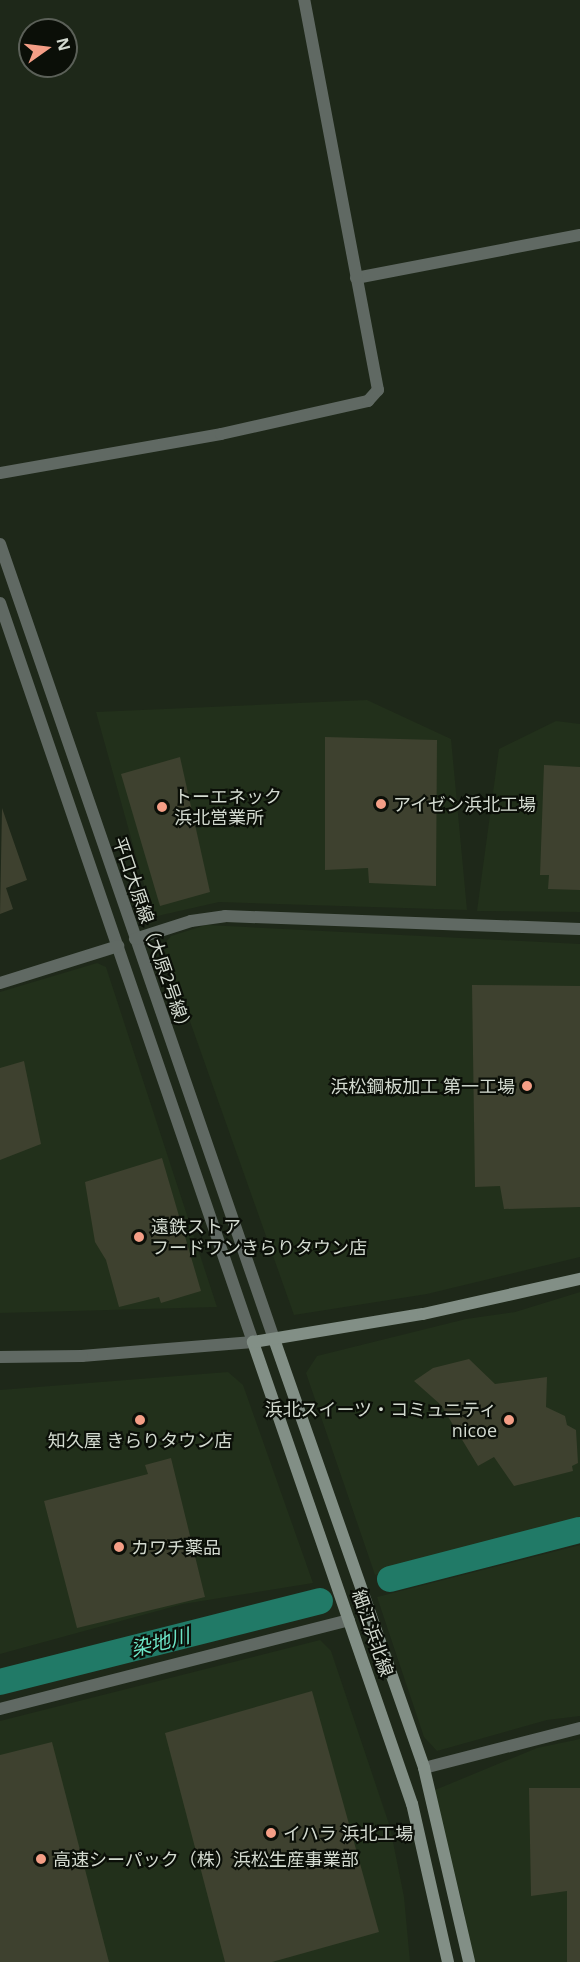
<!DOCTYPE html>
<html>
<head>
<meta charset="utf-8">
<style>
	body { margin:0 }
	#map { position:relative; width:580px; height:1962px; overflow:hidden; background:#1e2819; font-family:"Open Sans","Noto Sans JP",sans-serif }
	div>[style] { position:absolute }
	.built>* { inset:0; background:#22301b }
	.river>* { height:26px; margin:-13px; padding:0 13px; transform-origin:13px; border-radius:13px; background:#217a67 }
	.building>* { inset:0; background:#3e412f }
	.minor>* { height:12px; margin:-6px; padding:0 6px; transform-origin:6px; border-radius:6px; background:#606963 }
	.tertiary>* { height:12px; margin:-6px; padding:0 6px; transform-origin:6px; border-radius:6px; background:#606963 }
	.secondary>* { height:12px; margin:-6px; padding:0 6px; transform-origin:6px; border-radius:6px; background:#828f86 }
	.dots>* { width:16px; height:16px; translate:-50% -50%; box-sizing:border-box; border:3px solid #0b0f08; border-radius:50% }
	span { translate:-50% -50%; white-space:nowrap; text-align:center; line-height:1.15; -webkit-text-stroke:4.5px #0b0f08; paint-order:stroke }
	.poi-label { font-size:18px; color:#d3dad0 }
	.left { translate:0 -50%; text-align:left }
	.right { translate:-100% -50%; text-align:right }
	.street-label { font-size:18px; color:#d3dad0 }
	.water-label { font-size:20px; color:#6ce5c7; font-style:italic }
	.north { position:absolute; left:18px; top:18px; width:60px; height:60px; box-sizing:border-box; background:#0b0f08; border:2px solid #5b6058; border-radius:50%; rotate:76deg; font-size:16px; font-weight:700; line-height:24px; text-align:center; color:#d3dad0 }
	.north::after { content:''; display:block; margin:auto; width:21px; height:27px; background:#f49e86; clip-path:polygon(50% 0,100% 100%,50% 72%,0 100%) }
</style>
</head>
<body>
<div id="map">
	<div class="built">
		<i style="clip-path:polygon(367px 700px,451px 739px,467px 910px,219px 902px,153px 917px,96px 712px)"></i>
		<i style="clip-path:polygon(556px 721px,580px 724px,580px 912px,477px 911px,499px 749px)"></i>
		<i style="clip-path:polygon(206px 925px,580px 944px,580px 1257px,427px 1294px,294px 1315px,163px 945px,171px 936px)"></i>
		<i style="clip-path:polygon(97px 963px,106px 967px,217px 1307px,0 1313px,0 992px)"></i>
		<i style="clip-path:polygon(580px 1292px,580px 1519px,375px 1575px,306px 1373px,317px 1356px,466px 1319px,515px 1312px)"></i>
		<i style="clip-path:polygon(228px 1372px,243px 1385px,313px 1583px,183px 1604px,0 1654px,0 1390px)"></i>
		<i style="clip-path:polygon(580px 1545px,580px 1716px,547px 1720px,437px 1751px,424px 1737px,377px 1597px)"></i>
		<i style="clip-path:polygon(320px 1640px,331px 1651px,390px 1827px,404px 1897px,410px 1962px,0 1962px,0 1721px)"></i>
		<i style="clip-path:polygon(580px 1739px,580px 1962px,472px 1962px,463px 1905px,430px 1792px,537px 1748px)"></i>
	</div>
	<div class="river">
		<i style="left:390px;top:1579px;width:196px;rotate:-14.5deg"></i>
		<i style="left:0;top:1682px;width:330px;rotate:-14.2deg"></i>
	</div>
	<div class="building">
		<i style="clip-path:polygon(325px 737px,437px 740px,436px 886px,369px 883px,368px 868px,325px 870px)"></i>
		<i style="clip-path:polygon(180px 757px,210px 892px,160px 906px,121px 774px)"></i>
		<i style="clip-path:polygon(544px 765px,580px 767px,580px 890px,548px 889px,549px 875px,540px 875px)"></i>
		<i style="clip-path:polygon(2px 808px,27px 880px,6px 888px,13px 909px,0 914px)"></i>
		<i style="clip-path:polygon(472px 985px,580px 986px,580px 1207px,504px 1209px,500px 1186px,475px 1187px)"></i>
		<i style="clip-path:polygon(24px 1061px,41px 1144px,0 1160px,0 1068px)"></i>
		<i style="clip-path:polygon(162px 1158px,201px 1291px,161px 1303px,159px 1297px,119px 1307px,106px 1260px,95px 1242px,85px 1182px)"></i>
		<i style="clip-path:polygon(469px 1359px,495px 1384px,547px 1377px,546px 1407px,565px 1416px,567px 1425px,576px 1430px,578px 1463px,572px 1466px,573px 1471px,514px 1486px,494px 1457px,478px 1466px,441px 1405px,414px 1381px,433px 1368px)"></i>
		<i style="clip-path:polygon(171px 1458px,205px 1597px,77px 1628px,44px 1501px,148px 1474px,145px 1465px)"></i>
		<i style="clip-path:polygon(312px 1691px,379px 1932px,272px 1962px,225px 1962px,165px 1733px)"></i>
		<i style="clip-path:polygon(52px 1742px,109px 1962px,0 1962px,0 1755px)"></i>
		<i style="clip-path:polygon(529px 1788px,580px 1788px,580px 1962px,567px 1962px,567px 1891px,531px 1896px)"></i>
	</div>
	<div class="minor">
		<i style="left:356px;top:278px;width:228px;rotate:-10.9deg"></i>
		<i style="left:0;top:473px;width:224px;rotate:-10deg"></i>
		<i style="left:221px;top:434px;width:151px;rotate:-12.7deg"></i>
		<i style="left:368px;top:401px;width:15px;rotate:-48deg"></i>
		<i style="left:378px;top:390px;width:397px;rotate:-100.7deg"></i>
	</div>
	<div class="tertiary">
		<i style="left:0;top:544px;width:841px;rotate:70.98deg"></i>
		<i style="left:0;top:603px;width:781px;rotate:71.1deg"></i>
		<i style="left:253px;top:1342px;width:172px;rotate:175.3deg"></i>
		<i style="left:82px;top:1356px;width:82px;rotate:179.3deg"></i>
		<i style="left:135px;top:939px;width:59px;rotate:-17.8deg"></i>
		<i style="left:191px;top:921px;width:34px;rotate:-8deg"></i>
		<i style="left:225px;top:916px;width:355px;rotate:2.1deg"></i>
		<i style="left:0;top:983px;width:124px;rotate:-17.4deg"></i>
		<i style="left:0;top:1709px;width:360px;rotate:-14.3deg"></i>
		<i style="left:424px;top:1768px;width:161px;rotate:-14.4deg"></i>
	</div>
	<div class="secondary">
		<i style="left:274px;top:1339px;width:454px;rotate:70.7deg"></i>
		<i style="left:424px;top:1768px;width:199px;rotate:76.9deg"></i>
		<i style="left:448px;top:1962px;width:162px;rotate:-102.8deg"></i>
		<i style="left:412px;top:1804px;width:489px;rotate:-109deg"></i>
		<i style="left:253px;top:1342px;width:172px;rotate:-9.4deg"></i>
		<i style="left:423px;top:1314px;width:161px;rotate:-12.6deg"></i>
	</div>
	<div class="dots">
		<i style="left:381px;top:804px;background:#f49e86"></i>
		<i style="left:162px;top:807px;background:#f49e86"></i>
		<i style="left:527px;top:1086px;background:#f49e86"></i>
		<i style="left:139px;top:1237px;background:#f49e86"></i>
		<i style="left:140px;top:1420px;background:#f49e86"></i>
		<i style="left:509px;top:1420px;background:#f49e86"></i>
		<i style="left:119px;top:1547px;background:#f49e86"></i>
		<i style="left:271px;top:1833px;background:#f49e86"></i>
		<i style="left:41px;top:1859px;background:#f49e86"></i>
	</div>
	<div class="poi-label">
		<span class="left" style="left:174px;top:807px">トーエネック<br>浜北営業所</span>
		<span class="left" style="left:393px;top:804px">アイゼン浜北工場</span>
		<span class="right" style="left:515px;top:1086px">浜松鋼板加工 第一工場</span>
		<span class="left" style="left:151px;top:1237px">遠鉄ストア<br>フードワンきらりタウン店</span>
		<span class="right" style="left:497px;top:1420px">浜北スイーツ・コミュニティ<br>nicoe</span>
		<span style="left:140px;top:1440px">知久屋 きらりタウン店</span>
		<span class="left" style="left:131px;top:1547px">カワチ薬品</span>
		<span class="left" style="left:283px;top:1833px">イハラ 浜北工場</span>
		<span class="left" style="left:53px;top:1859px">高速シーパック（株）浜松生産事業部</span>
	</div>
	<div class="street-label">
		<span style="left:153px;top:936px;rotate:71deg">平口大原線（大原2号線）</span>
		<span style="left:373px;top:1633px;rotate:71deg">細江浜北線</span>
	</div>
	<div class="water-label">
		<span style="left:160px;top:1642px;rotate:-14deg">染地川</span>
	</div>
	<div class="north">N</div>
</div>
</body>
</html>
